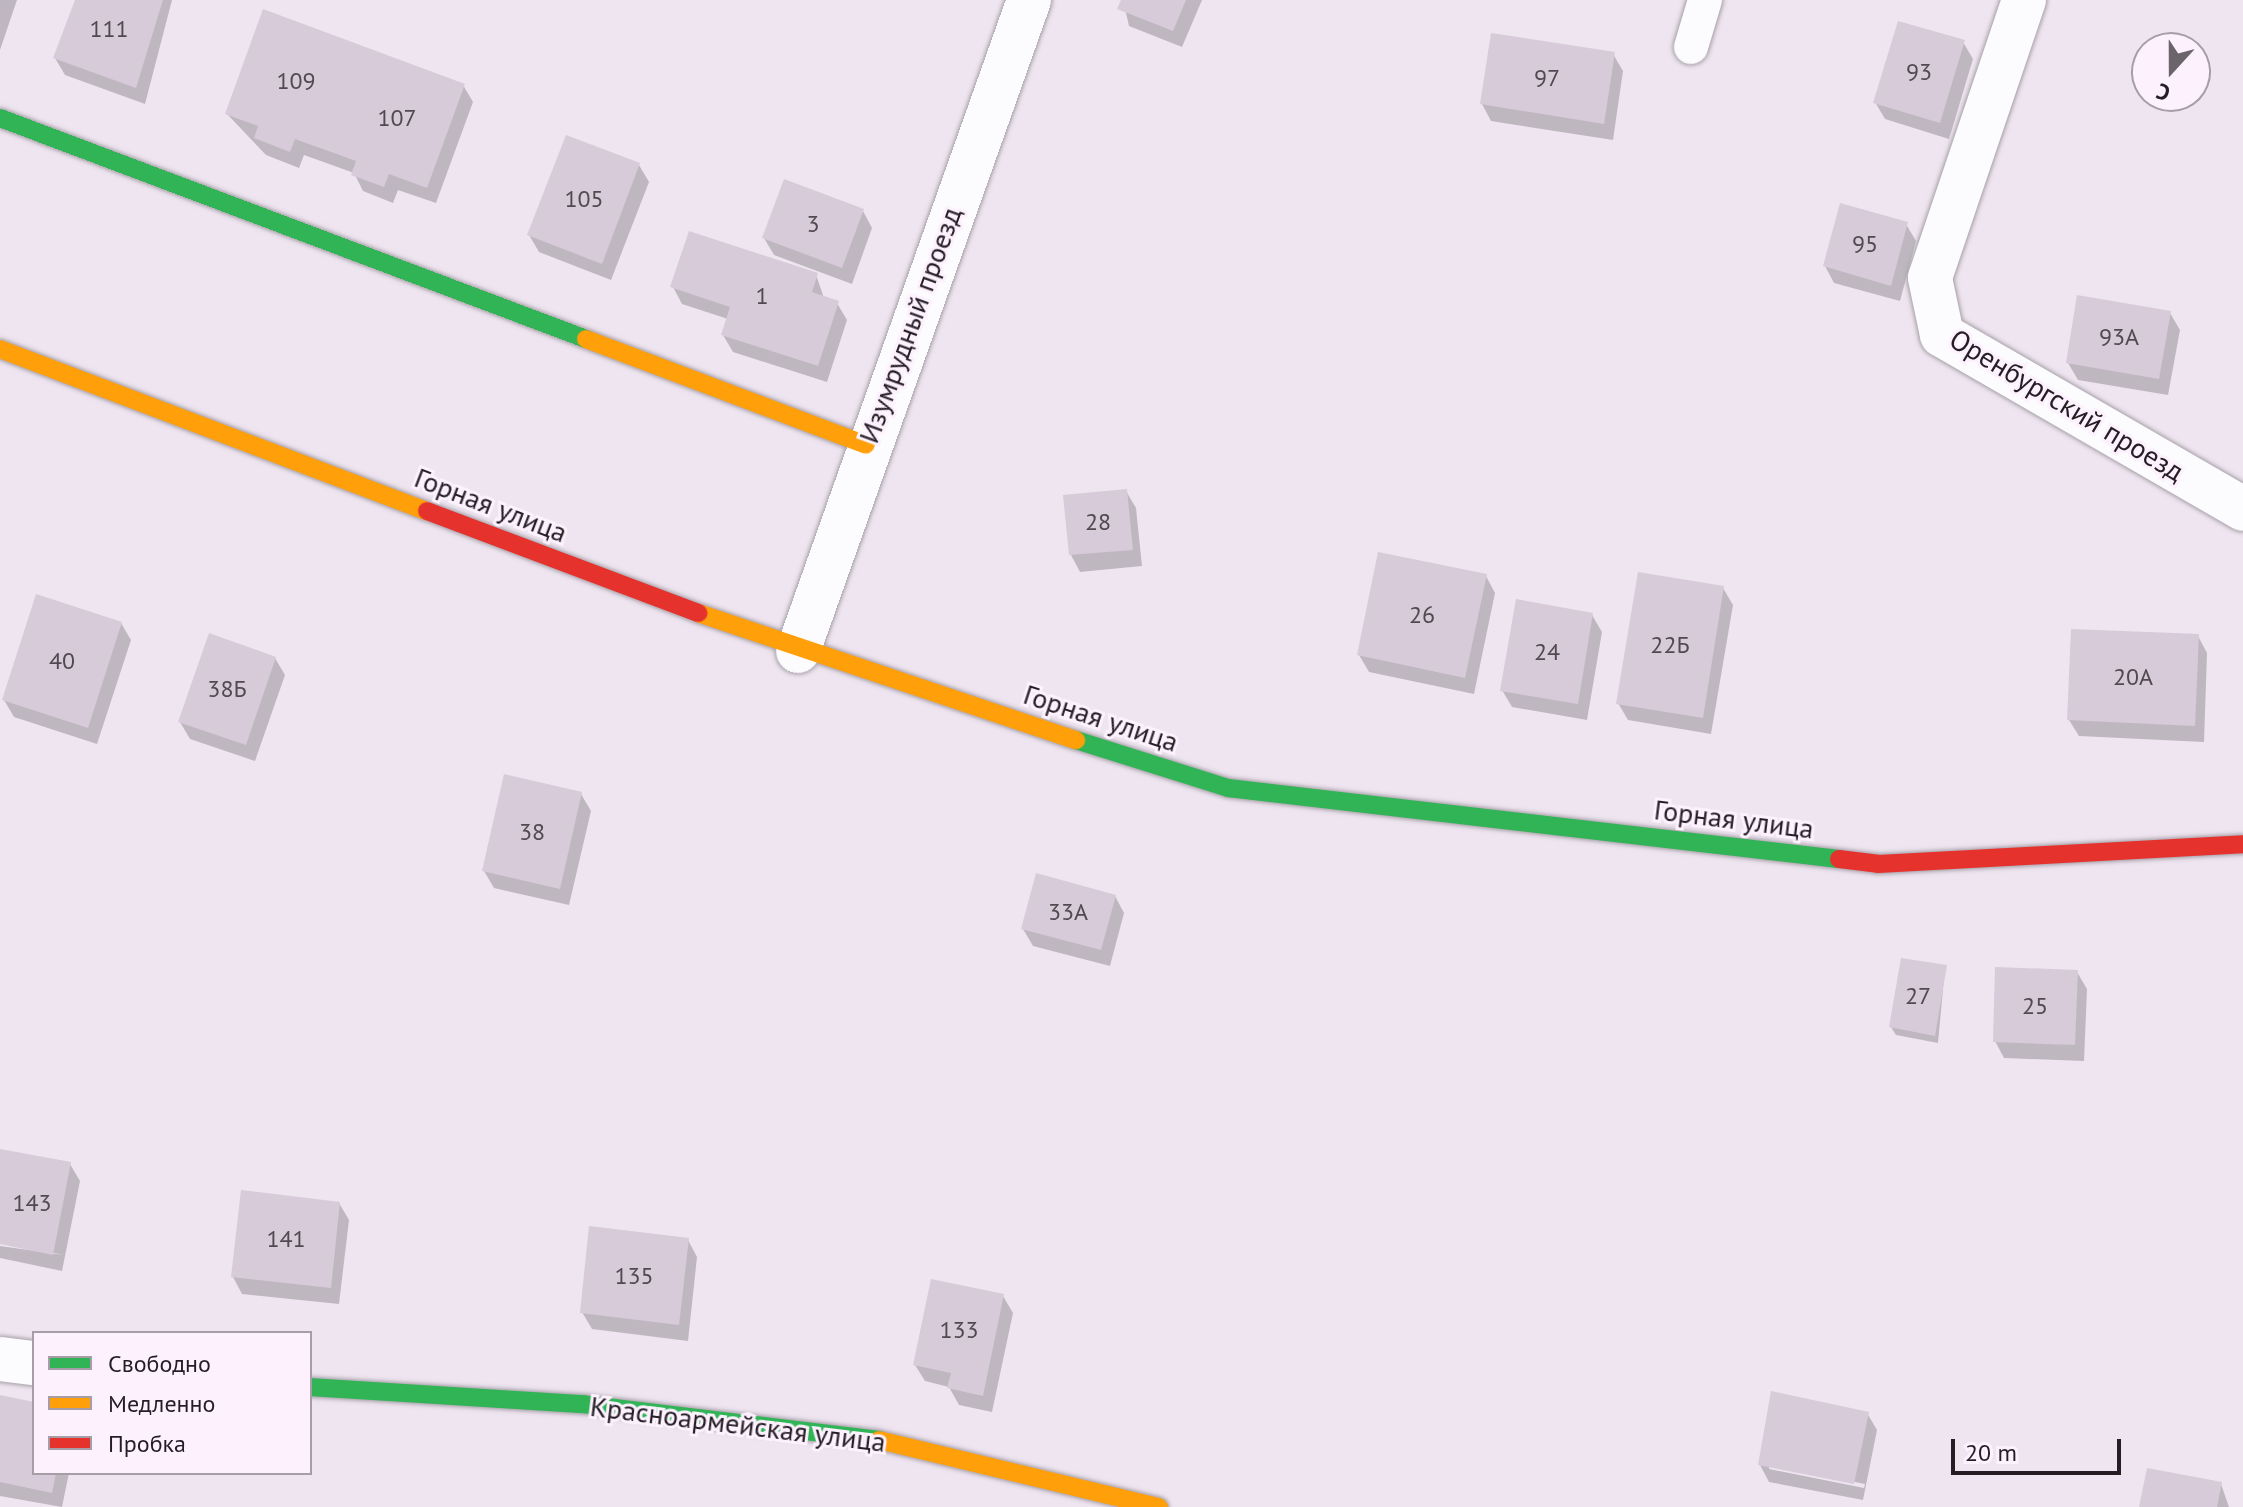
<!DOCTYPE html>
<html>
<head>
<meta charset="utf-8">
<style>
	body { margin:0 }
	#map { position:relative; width:2243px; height:1507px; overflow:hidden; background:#eee5f0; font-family:"PT Sans",sans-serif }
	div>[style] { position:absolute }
	.shadow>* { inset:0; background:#0003 }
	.building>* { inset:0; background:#d7cad9 }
	.roads { filter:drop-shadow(0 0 2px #a7a0a8) drop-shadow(0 0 2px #a7a0a8) }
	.lane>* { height:34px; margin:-17px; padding:0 17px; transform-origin:17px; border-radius:17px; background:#fcfbfd }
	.street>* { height:44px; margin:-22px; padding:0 22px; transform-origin:22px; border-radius:22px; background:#fcfbfd }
	.fast>* { height:18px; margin:-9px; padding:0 9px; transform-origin:9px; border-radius:9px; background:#30b455 }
	.slow>* { height:18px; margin:-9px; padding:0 9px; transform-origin:9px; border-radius:9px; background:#ff9f0a }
	.jam>* { height:18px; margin:-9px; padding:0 9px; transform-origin:9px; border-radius:9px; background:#e5322d }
	span { translate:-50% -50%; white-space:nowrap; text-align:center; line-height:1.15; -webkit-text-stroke:6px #fcf1fd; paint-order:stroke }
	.number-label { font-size:24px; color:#514951 }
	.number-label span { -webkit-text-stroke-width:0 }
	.street-label { font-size:28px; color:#241e24 }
	.legend { position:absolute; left:32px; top:1331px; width:280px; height:144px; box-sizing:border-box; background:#fcf1fd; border:2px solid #a69da6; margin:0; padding:10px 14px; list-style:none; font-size:24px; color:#241e24 }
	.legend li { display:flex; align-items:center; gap:16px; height:40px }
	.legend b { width:40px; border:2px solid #a69da6 }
	.north { position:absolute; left:2131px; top:32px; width:80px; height:80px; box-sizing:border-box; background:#fcf1fd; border:2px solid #a69da6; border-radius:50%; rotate:201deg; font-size:22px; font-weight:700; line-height:32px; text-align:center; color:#241e24 }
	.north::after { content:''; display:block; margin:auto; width:28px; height:36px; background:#6b646b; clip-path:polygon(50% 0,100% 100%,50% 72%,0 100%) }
	.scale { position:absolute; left:1951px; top:1439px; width:170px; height:36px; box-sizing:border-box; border:4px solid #241e24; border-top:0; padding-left:10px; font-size:24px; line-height:28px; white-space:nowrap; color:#241e24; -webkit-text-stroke:6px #fcf1fd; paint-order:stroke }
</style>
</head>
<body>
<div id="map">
	<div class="shadow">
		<i style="clip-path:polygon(0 0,17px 0,0 50px)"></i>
		<i style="clip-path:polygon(77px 0,172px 0,145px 104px,65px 75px,55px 58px)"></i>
		<i style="clip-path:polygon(1123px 0,1202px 0,1182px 47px,1129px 26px)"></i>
		<i style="clip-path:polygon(1963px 42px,1973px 59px,1949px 139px,1885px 119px,1875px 102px)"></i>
		<i style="clip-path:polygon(1613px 54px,1623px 71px,1613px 140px,1491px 121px,1482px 104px)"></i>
		<i style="clip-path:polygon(463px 85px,473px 102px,436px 203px,398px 190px,393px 203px,363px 191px,354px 173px,304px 155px,299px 168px,266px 155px,227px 114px)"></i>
		<i style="clip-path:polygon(639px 165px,649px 182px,611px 280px,539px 252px,529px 235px)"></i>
		<i style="clip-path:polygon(863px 211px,872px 228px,852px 284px,774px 255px,764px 238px)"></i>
		<i style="clip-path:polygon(1906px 224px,1916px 241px,1900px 301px,1834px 283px,1825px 266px)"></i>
		<i style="clip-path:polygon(815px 272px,824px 298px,837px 303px,847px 320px,827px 382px,733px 352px,723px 335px,728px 319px,682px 304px,673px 287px)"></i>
		<i style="clip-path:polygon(2170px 313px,2180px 330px,2168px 395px,2078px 380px,2068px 363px)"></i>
		<i style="clip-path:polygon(1126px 491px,1136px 508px,1142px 566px,1080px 572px,1071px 555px)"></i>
		<i style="clip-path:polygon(1486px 576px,1495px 593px,1474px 694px,1369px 672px,1359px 655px)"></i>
		<i style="clip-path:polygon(1723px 588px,1733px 605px,1711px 734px,1628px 720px,1618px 703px)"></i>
		<i style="clip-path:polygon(1592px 615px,1602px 632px,1587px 720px,1512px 707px,1502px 690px)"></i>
		<i style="clip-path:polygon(121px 623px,131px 640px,97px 744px,14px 717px,4px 700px)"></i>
		<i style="clip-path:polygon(2198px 636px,2207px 653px,2204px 742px,2079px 736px,2069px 720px)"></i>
		<i style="clip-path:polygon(275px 658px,285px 675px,255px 761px,190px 739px,180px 722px)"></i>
		<i style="clip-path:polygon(581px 794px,591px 811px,569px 905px,494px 888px,484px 871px)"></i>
		<i style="clip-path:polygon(1115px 896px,1124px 913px,1110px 966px,1033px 946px,1023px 929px)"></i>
		<i style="clip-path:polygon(1945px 967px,1938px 1043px,1896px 1035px,1891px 1027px)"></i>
		<i style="clip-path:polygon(2077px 972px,2087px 989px,2084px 1061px,2004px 1058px,1995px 1041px)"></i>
		<i style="clip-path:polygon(0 1151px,70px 1164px,80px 1181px,62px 1271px,0 1258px,0 1246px,64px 1255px,0 1242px)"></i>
		<i style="clip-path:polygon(339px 1203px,349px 1220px,339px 1304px,242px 1294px,233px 1277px)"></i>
		<i style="clip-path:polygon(688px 1240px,697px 1257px,688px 1341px,592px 1329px,582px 1312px)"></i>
		<i style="clip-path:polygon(1003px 1296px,1013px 1313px,992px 1412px,959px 1405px,949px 1387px,925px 1381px,915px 1365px)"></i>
		<i style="clip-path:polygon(0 1397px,34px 1404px,34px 1473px,69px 1473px,62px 1507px,0 1496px)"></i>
		<i style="clip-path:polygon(evenodd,1867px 1413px,1877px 1430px,1863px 1500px,1769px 1482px,1760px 1465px,1867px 1413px,1769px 1465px,1865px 1484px,1864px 1488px,1769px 1469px,1769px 1465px)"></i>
		<i style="clip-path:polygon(2221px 1484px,2229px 1507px,2141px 1507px)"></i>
	</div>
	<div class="building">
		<i style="clip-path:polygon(75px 0,163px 0,136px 88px,53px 58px)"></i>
		<i style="clip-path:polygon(1121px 0,1186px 0,1173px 31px,1117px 9px)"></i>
		<i style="clip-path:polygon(263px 9px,465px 84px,427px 188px,389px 174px,384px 187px,351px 175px,356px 161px,295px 139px,290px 152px,254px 138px,258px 126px,225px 114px)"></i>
		<i style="clip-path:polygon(1898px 21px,1965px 40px,1940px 123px,1873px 103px)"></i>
		<i style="clip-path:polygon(1491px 33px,1615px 52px,1604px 124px,1480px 104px)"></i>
		<i style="clip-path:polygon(566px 135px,640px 163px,602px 264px,527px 235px)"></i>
		<i style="clip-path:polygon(784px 179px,864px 209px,842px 268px,762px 238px)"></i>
		<i style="clip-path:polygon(1840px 203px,1908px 222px,1891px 286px,1823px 266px)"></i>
		<i style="clip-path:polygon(689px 231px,818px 273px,812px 292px,839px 301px,818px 366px,721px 335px,730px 307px,670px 287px)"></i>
		<i style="clip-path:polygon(2077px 295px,2171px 311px,2159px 379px,2066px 363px)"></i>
		<i style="clip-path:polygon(1127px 489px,1133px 550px,1069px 555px,1063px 495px)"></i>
		<i style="clip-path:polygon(1378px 552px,1487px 574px,1465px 678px,1357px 655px)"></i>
		<i style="clip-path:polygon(1638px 572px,1724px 586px,1703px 718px,1616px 704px)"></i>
		<i style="clip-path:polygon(36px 594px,122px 622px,88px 728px,2px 700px)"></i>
		<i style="clip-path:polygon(1516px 599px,1593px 613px,1578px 704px,1500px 691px)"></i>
		<i style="clip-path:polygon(2071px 629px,2199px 634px,2195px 726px,2067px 720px)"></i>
		<i style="clip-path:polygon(209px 633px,276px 657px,246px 745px,178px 722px)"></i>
		<i style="clip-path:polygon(504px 774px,582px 792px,560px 889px,482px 871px)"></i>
		<i style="clip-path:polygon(1036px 873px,1116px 895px,1101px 950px,1021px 929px)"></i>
		<i style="clip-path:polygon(1901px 958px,1947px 965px,1935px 1036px,1889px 1027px)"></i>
		<i style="clip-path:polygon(1995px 967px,2078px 970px,2075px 1045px,1993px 1042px)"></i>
		<i style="clip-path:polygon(0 1149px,71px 1162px,53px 1255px,0 1244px)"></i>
		<i style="clip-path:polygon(241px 1190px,340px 1202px,331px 1288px,231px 1277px)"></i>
		<i style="clip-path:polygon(589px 1226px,689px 1238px,679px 1325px,580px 1313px)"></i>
		<i style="clip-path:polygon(931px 1279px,1004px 1294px,983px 1396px,947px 1388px,951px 1373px,913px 1365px)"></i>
		<i style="clip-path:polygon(1771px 1391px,1869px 1412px,1854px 1484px,1758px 1465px)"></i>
		<i style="clip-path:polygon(0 1395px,34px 1402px,34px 1473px,56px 1473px,52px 1493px,0 1482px)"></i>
		<i style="clip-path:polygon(2147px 1468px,2222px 1482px,2217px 1507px,2139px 1507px)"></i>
	</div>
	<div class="roads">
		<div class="lane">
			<i style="left:1691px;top:47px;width:49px;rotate:-73.4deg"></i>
		</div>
		<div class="street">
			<i style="left:2024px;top:0;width:293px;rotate:108.7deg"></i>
			<i style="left:1930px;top:278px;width:58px;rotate:78.1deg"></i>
			<i style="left:1942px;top:335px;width:348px;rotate:30deg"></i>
			<i style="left:798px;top:651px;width:691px;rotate:-70.46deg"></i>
			<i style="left:0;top:1359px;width:34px;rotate:7deg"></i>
		</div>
		<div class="fast">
			<i style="left:0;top:118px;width:626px;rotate:20.66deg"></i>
			<i style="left:1076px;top:740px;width:159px;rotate:17.5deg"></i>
			<i style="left:1228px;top:788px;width:615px;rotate:6.63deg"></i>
			<i style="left:310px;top:1387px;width:273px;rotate:3.6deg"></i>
			<i style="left:582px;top:1404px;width:299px;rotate:6.9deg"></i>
		</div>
		<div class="slow">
			<i style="left:586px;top:339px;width:299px;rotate:20.7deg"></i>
			<i style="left:0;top:349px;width:457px;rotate:20.8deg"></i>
			<i style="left:698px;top:613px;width:399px;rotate:18.6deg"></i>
			<i style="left:879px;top:1440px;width:288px;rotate:13.5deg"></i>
		</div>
		<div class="jam">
			<i style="left:427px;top:511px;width:290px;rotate:20.6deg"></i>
			<i style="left:1839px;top:859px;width:39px;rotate:7deg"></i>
			<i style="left:1878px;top:864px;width:366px;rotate:-3.1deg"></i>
		</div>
	</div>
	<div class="number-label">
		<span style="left:109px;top:29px">111</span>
		<span style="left:1919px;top:72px">93</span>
		<span style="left:1547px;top:78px">97</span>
		<span style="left:296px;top:81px">109</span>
		<span style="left:397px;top:118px">107</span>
		<span style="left:584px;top:199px">105</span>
		<span style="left:813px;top:224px">3</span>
		<span style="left:1865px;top:244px">95</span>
		<span style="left:762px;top:296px">1</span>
		<span style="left:2119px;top:337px">93А</span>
		<span style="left:1098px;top:522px">28</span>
		<span style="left:1422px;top:615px">26</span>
		<span style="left:1670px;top:645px">22Б</span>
		<span style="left:1547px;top:652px">24</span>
		<span style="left:62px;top:661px">40</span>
		<span style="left:2133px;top:677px">20А</span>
		<span style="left:227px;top:689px">38Б</span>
		<span style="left:532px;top:832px">38</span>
		<span style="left:1068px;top:912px">33А</span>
		<span style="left:1918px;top:996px">27</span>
		<span style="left:2035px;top:1006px">25</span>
		<span style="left:32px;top:1203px">143</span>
		<span style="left:286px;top:1239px">141</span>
		<span style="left:634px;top:1276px">135</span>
		<span style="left:959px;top:1330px">133</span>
	</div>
	<div class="street-label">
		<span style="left:910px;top:325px;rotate:-70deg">Изумрудный проезд</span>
		<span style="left:2067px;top:405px;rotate:31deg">Оренбургский проезд</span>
		<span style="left:491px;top:505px;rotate:21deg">Горная улица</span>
		<span style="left:1101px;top:718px;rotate:18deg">Горная улица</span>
		<span style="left:1734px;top:819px;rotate:7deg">Горная улица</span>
		<span style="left:738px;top:1424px;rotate:7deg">Красноармейская улица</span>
	</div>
	<ul class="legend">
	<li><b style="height:10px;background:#30b455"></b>Свободно</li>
	<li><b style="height:10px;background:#ff9f0a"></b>Медленно</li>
	<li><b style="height:10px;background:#e5322d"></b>Пробка</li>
	</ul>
	<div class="north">С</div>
	<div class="scale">20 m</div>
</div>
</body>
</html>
